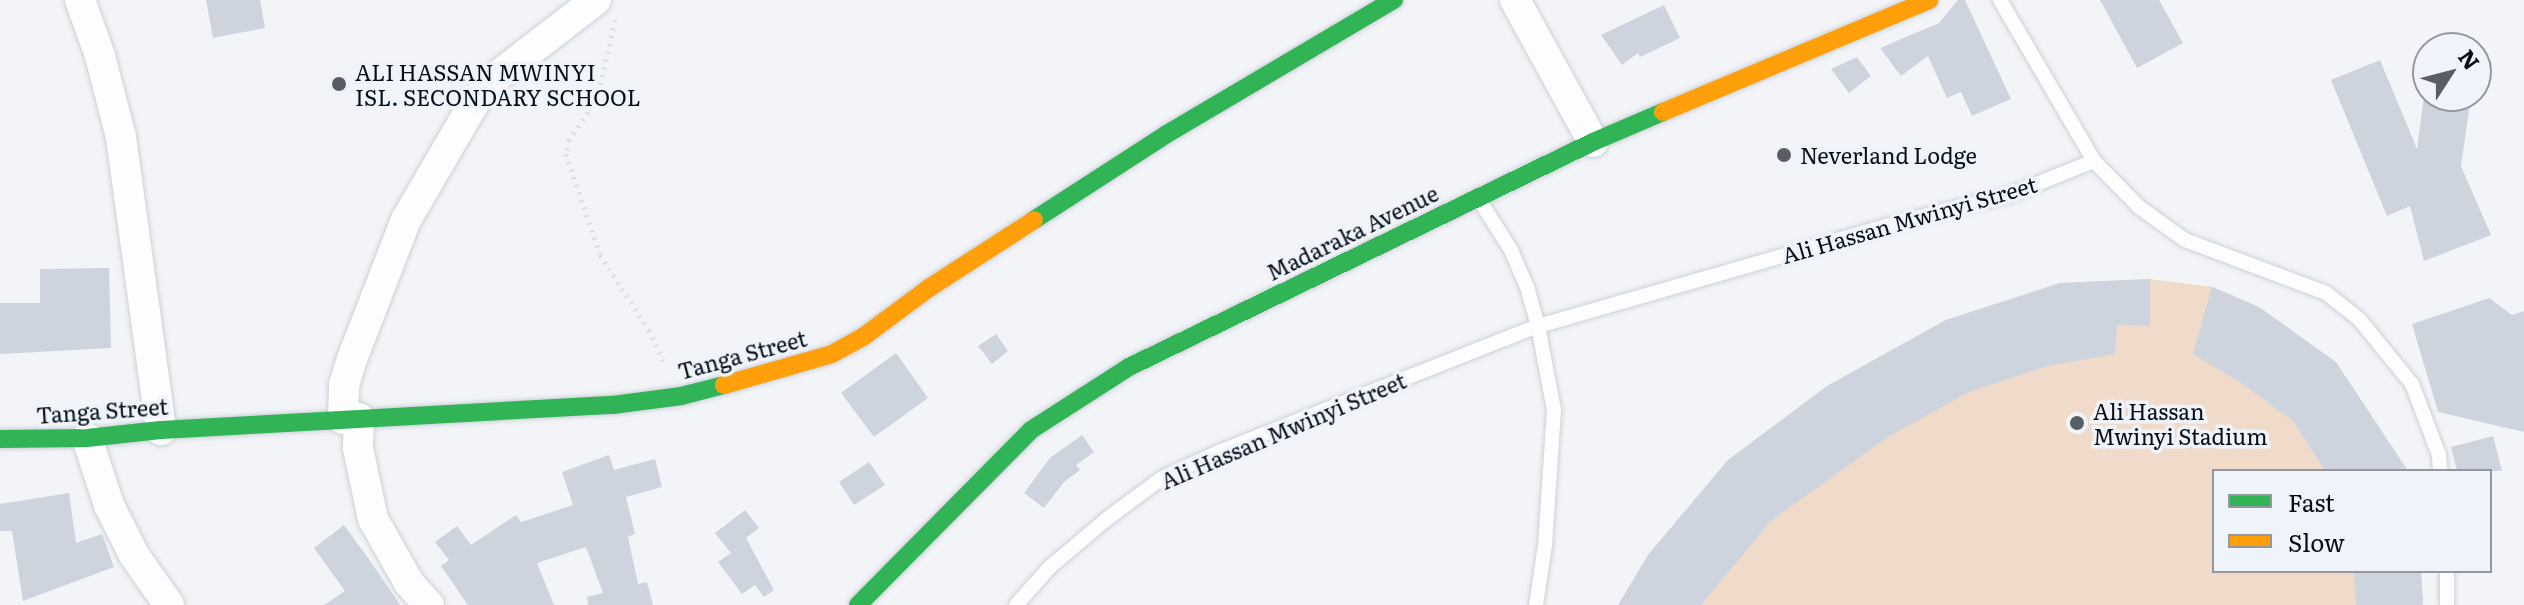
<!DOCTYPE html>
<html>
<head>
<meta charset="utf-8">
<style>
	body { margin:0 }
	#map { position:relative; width:2524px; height:605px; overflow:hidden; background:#f2f4f7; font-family:Literata,serif }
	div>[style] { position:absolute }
	.green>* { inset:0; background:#f0dbcb }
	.building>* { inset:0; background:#ced4de }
	.path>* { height:5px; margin-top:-2.5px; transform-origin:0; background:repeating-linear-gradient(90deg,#dddedf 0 2px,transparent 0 8px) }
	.roads { filter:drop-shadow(0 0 2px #ccd1d8) drop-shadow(0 0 2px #ccd1d8) }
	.lane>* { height:14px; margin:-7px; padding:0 7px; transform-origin:7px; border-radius:7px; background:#fdfdfe }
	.street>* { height:30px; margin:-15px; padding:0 15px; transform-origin:15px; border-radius:15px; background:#fdfdfe }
	.fast>* { height:18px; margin:-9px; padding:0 9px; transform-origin:9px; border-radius:9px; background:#30b455 }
	.slow>* { height:18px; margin:-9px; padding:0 9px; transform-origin:9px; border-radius:9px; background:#ff9f0a }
	.dots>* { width:22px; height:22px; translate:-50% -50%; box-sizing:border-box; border:4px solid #eff3fa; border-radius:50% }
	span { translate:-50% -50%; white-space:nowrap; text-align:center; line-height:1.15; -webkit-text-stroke:7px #eff3fa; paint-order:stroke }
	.poi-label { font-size:22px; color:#070e18 }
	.left { translate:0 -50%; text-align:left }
	.street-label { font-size:22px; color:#070e18 }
	.legend { position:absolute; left:2212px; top:469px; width:280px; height:104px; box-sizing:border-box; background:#eff3fa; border:2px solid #9297a0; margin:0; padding:10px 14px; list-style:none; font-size:24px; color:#070e18 }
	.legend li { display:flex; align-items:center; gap:16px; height:40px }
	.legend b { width:40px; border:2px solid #9297a0 }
	.north { position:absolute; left:2412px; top:32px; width:80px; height:80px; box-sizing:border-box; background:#eff3fa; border:2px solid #9297a0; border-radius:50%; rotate:54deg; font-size:22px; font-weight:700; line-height:32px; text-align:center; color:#070e18 }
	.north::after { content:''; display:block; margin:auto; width:28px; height:36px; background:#595e66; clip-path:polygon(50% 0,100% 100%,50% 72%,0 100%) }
</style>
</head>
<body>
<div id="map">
	<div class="green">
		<i style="clip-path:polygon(2150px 279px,2213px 287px,2259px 307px,2335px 362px,2408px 471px,2214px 471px,2214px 571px,2421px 571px,2423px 605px,1619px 605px,1648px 555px,1728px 460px,1827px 386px,1946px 320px,2060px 283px)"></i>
	</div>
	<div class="building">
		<i style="clip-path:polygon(206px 0,260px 0,265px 28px,213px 38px)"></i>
		<i style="clip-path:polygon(1958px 0,1965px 0,2011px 99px,1972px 116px,1961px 92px,1947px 98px,1928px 56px,1901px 76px,1880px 48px,1939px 23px)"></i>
		<i style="clip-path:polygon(2100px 0,2159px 0,2183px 43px,2137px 68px)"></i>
		<i style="clip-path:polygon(1664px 5px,1680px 38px,1640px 57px,1638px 53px,1622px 65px,1601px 35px)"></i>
		<i style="clip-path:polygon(1857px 57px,1871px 76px,1849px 93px,1831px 69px)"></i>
		<i style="clip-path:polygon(2380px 60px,2417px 149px,2424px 96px,2471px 96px,2461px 166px,2491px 235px,2424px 261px,2410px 206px,2387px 216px,2331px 80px)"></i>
		<i style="clip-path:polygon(109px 268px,111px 348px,0 354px,0 303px,40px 303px,40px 269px)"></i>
		<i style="clip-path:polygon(2150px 279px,2150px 326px,2117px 325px,2115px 354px,2048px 366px,1969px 392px,1888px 437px,1771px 521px,1701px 605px,1618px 605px,1648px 555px,1728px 460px,1827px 386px,1946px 320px,2060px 283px)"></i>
		<i style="clip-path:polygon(2212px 287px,2259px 307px,2336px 362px,2408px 471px,2325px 471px,2294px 422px,2243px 384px,2193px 354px)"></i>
		<i style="clip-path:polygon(2489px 298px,2512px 315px,2524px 311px,2524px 432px,2438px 412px,2412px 324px)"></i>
		<i style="clip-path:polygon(996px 334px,1008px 351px,992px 364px,978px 346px)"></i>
		<i style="clip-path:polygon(896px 353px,928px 398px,874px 437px,841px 393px)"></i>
		<i style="clip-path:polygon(1082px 435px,1094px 452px,1076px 465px,1080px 470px,1064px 482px,1044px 508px,1024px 493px,1050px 458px)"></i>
		<i style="clip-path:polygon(2493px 436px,2502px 471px,2457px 471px,2451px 447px)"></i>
		<i style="clip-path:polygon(609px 455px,614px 470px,655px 459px,662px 487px,626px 497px,635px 534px,628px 537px,638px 584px,647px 582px,653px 605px,588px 605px,587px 597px,603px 593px,586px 547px,537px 563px,554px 605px,468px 605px,441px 566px,449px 560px,435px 542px,457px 526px,471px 545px,516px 515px,521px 522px,573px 505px,562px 472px)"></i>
		<i style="clip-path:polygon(869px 462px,885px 485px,854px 505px,839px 482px)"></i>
		<i style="clip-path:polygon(69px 493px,76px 543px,102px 534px,114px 567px,23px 601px,12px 531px,0 531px,0 504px)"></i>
		<i style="clip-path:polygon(745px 510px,759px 528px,746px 538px,774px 590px,764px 597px,755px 585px,742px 594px,718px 562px,731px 553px,715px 533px)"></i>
		<i style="clip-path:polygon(344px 525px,371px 562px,400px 605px,324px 605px,345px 591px,314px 548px)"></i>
		<i style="clip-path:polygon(2354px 571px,2421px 571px,2423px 605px,2356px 605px)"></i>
	</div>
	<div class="path">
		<i style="left:615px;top:20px;width:81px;rotate:102.8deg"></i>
		<i style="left:597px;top:99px;width:50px;rotate:124.3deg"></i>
		<i style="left:569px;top:140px;width:14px;rotate:102deg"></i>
		<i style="left:566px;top:154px;width:107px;rotate:71.4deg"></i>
		<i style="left:600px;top:255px;width:90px;rotate:56.8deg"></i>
		<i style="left:649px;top:330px;width:40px;rotate:65deg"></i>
	</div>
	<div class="roads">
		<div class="lane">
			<i style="left:2000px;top:0;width:186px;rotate:59.7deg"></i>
			<i style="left:2094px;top:161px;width:64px;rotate:45.6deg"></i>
			<i style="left:2139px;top:207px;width:57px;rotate:35.7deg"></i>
			<i style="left:2185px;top:240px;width:151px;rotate:20.6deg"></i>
			<i style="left:2326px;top:293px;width:42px;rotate:38.2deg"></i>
			<i style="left:2359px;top:319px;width:84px;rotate:50.8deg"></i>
			<i style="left:2412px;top:384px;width:76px;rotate:69.2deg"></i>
			<i style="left:2439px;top:455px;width:16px;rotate:86deg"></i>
			<i style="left:1480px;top:201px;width:58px;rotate:57.7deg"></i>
			<i style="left:1511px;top:250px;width:40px;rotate:66.6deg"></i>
			<i style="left:1527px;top:287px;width:41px;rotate:74.2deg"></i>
			<i style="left:1538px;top:326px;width:86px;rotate:79.2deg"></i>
			<i style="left:1554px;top:410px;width:135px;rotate:93.8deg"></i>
			<i style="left:1545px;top:545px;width:61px;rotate:98.5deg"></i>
			<i style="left:1016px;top:605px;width:51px;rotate:-48.2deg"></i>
			<i style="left:1050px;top:567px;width:76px;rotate:-40.2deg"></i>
			<i style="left:1108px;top:518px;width:67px;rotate:-36.5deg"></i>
			<i style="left:1162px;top:478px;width:63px;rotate:-24.5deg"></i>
			<i style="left:1219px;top:452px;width:343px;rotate:-21.6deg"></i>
			<i style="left:1538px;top:326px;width:380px;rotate:-16deg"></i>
			<i style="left:1903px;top:221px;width:109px;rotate:-13.8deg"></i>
			<i style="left:2009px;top:195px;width:92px;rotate:-21.8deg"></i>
			<i style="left:2447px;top:605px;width:34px;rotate:-90deg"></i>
		</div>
		<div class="street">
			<i style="left:80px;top:0;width:59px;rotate:70.3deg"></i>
			<i style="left:100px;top:56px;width:84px;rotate:75.5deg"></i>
			<i style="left:121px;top:137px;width:296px;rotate:82.2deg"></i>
			<i style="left:1515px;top:0;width:162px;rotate:61.2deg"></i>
			<i style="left:359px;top:418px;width:30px;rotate:92deg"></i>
			<i style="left:358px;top:448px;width:73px;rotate:78.1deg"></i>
			<i style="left:373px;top:519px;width:73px;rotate:60.6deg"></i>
			<i style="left:409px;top:583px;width:30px;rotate:48deg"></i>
			<i style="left:343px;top:419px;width:34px;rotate:-88deg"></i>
			<i style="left:344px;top:385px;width:27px;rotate:-73deg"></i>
			<i style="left:352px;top:359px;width:149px;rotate:-68.8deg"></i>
			<i style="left:406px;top:220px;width:141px;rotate:-59.8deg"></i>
			<i style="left:477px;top:98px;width:28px;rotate:-48deg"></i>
			<i style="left:496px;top:77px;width:126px;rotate:-37.6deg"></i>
			<i style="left:87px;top:438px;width:71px;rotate:71.8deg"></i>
			<i style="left:109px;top:505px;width:56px;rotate:63.4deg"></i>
			<i style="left:134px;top:555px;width:61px;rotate:55deg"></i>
		</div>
		<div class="fast">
			<i style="left:1034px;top:220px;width:158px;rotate:-32.9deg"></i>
			<i style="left:1167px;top:134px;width:264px;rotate:-30.6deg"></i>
			<i style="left:0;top:439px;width:87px;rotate:-0.7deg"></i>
			<i style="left:87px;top:438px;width:74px;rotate:-6.2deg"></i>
			<i style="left:161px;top:430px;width:453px;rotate:-3.2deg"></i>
			<i style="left:613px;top:405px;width:69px;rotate:-7.5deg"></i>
			<i style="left:681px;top:396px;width:44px;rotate:-14.3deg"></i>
			<i style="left:858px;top:605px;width:246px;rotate:-45.3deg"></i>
			<i style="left:1031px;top:430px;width:117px;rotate:-32.7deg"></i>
			<i style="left:1129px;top:367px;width:516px;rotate:-25.87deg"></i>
			<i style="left:1593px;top:142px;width:76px;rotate:-23.2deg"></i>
		</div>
		<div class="slow">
			<i style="left:1663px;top:112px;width:289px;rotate:-22.8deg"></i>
			<i style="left:724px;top:385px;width:112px;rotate:-16deg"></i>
			<i style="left:832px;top:354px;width:35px;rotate:-29deg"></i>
			<i style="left:863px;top:337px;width:82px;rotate:-36.6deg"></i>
			<i style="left:929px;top:288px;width:125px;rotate:-32.9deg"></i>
		</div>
	</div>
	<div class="dots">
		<i style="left:339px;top:84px;background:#595e66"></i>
		<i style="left:1784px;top:155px;background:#595e66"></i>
		<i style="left:2077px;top:423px;background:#595e66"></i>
	</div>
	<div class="poi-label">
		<span class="left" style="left:355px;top:84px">ALI HASSAN MWINYI<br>ISL. SECONDARY SCHOOL</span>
		<span class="left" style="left:1800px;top:155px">Neverland Lodge</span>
		<span class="left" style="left:2093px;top:423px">Ali Hassan<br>Mwinyi Stadium</span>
	</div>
	<div class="street-label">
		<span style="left:1909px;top:219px;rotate:-16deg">Ali Hassan Mwinyi Street</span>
		<span style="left:1352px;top:232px;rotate:-26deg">Madaraka Avenue</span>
		<span style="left:742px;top:354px;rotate:-15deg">Tanga Street</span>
		<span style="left:102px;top:410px;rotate:-4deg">Tanga Street</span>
		<span style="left:1283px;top:430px;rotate:-23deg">Ali Hassan Mwinyi Street</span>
	</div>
	<ul class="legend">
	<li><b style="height:10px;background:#30b455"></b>Fast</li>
	<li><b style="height:10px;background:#ff9f0a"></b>Slow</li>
	</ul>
	<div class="north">N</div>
</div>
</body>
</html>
